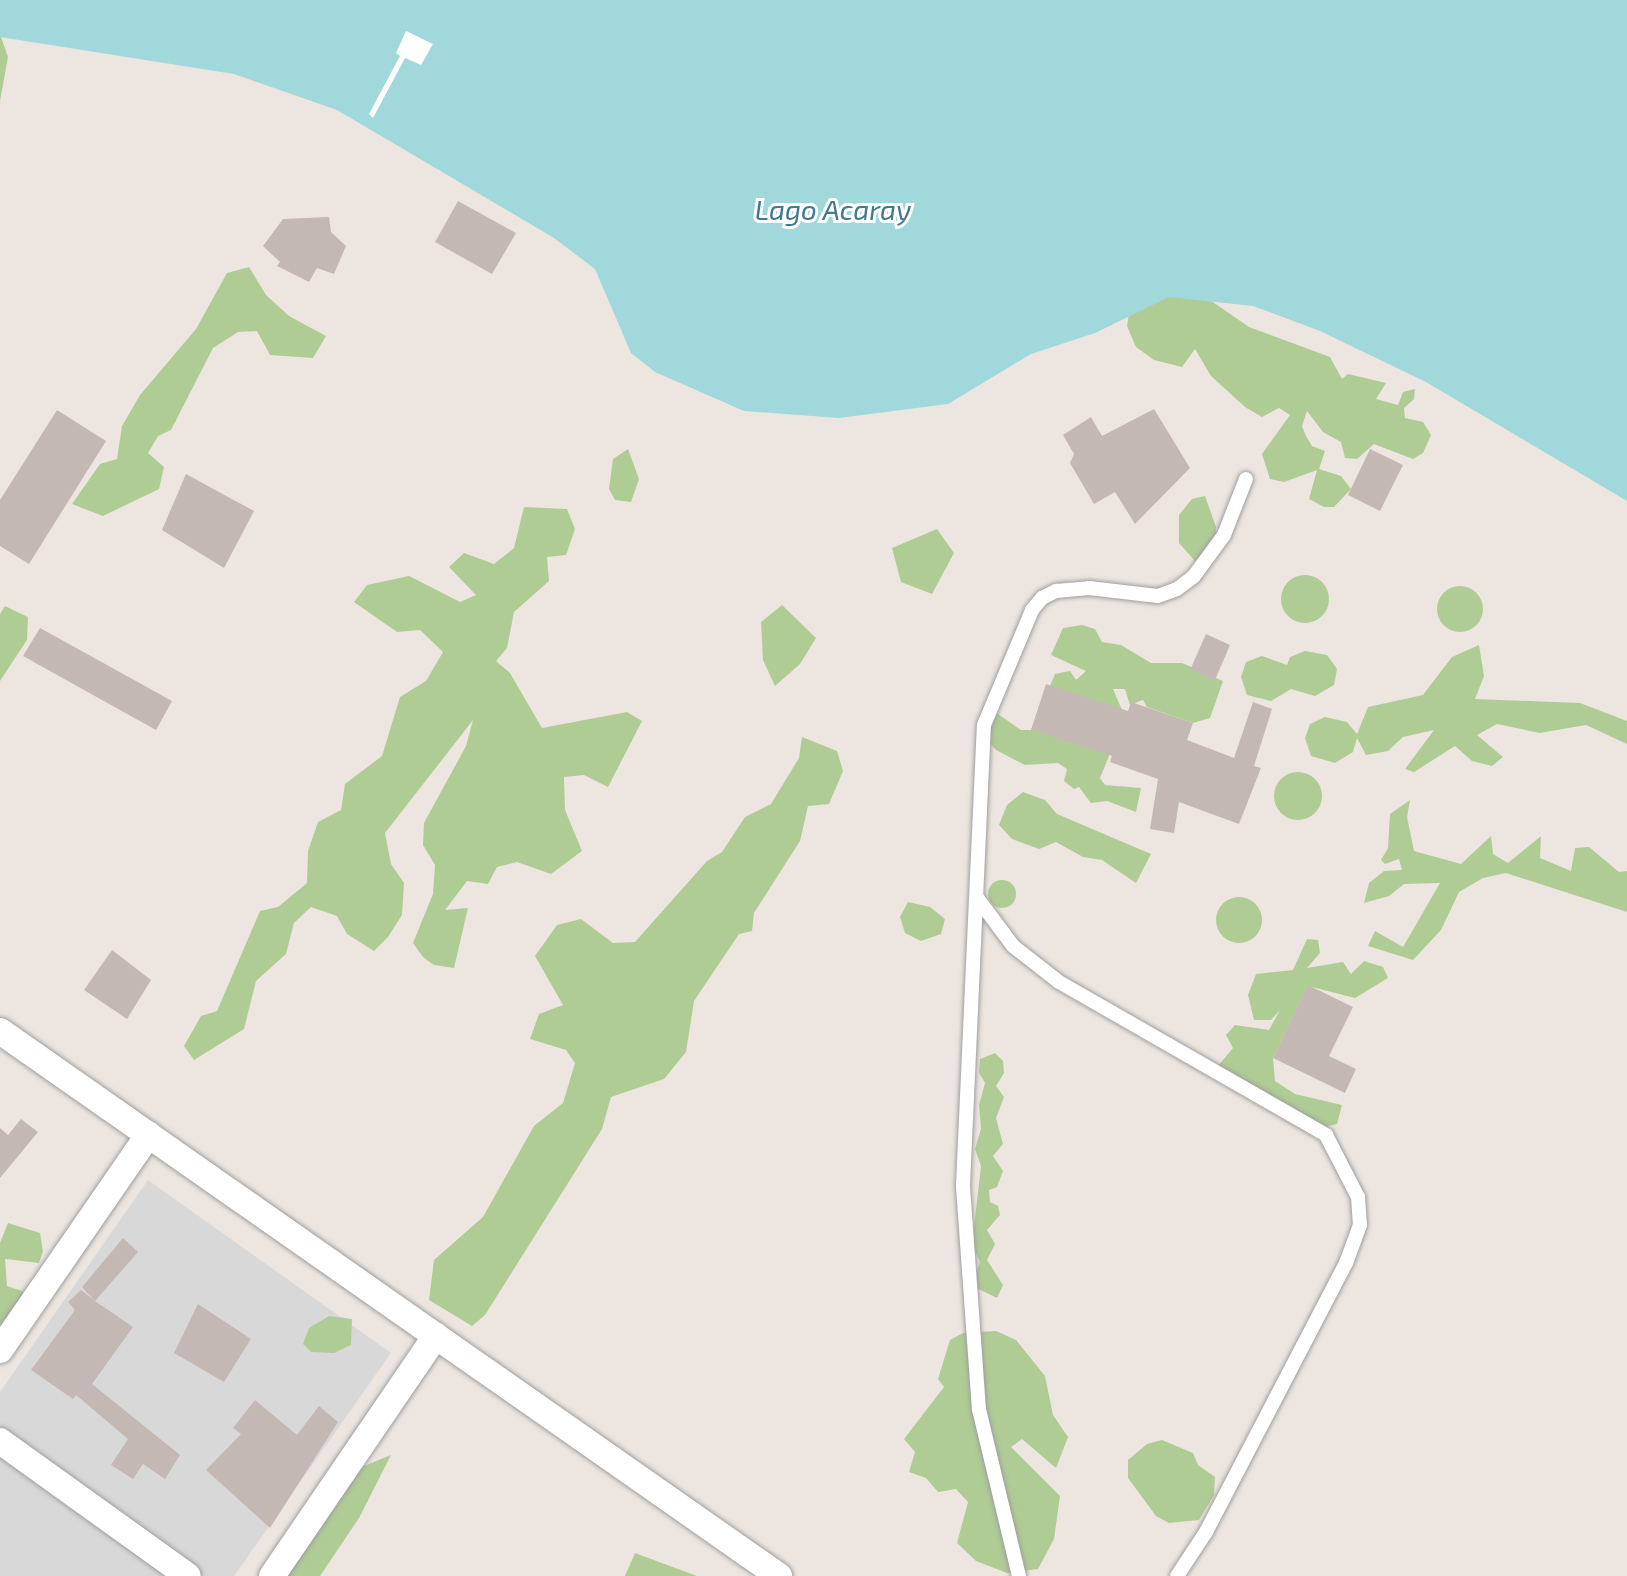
<!DOCTYPE html>
<html>
<head>
<meta charset="utf-8">
<style>
	body { margin:0 }
	#map { position:relative; width:1627px; height:1576px; overflow:hidden; background:#ede6e0; font-family:"Exo 2",sans-serif }
	div>[style] { position:absolute }
	.residential>* { inset:0; background:#d9d8d8 }
	.forest>* { inset:0; background:#afcc95 }
	.round { border-radius:50% }
	.water>* { inset:0; background:#a0d8db }
	.pier>* { inset:0; background:#fff }
	.building>* { inset:0; background:#c4b8b4 }
	.roads { filter:drop-shadow(0 0 2px #9f9f9f) drop-shadow(0 0 2px #9f9f9f) }
	.lane>* { height:14px; margin:-7px; padding:0 7px; transform-origin:7px; border-radius:7px; background:#fff }
	.street>* { height:26px; margin:-13px; padding:0 13px; transform-origin:13px; border-radius:13px; background:#fff }
	span { translate:-50% -50%; white-space:nowrap; text-align:center; line-height:1.15; -webkit-text-stroke:6px #fff; paint-order:stroke }
	.water-label { font-size:28px; color:#417892; font-style:italic }
</style>
</head>
<body>
<div id="map">
	<div class="residential">
		<i style="clip-path:polygon(148px 1180px,391px 1353px,234px 1576px,0 1576px,0 1392px)"></i>
	</div>
	<div class="forest">
		<i style="clip-path:polygon(0 34px,8px 57px,0 101px)"></i>
		<i style="clip-path:polygon(249px 267px,266px 295px,289px 316px,326px 336px,313px 358px,270px 355px,257px 331px,238px 332px,213px 348px,171px 430px,158px 436px,148px 453px,164px 467px,159px 489px,103px 516px,72px 504px,100px 464px,117px 459px,122px 426px,140px 395px,196px 329px,227px 273px)"></i>
		<i style="clip-path:polygon(1194px 289px,1249px 327px,1330px 357px,1342px 379px,1348px 374px,1386px 383px,1376px 399px,1398px 405px,1403px 392px,1415px 389px,1414px 399px,1404px 408px,1405px 418px,1423px 422px,1431px 435px,1423px 453px,1413px 459px,1374px 444px,1357px 459px,1345px 458px,1341px 442px,1323px 432px,1307px 411px,1302px 426px,1306px 436px,1312px 446px,1325px 451px,1319px 469px,1341px 476px,1351px 489px,1334px 507px,1324px 507px,1309px 499px,1317px 470px,1284px 482px,1270px 479px,1262px 454px,1290px 415px,1279px 408px,1262px 417px,1245px 407px,1211px 376px,1195px 349px,1182px 367px,1154px 360px,1136px 347px,1127px 326px,1131px 301px)"></i>
		<i style="clip-path:polygon(628px 449px,639px 479px,631px 502px,615px 500px,609px 489px,613px 459px)"></i>
		<i style="clip-path:polygon(1205px 496px,1216px 527px,1215px 551px,1195px 561px,1179px 543px,1179px 515px,1192px 499px)"></i>
		<i style="clip-path:polygon(524px 507px,567px 509px,575px 529px,566px 555px,547px 557px,549px 581px,514px 612px,507px 648px,496px 661px,510px 673px,542px 728px,627px 712px,642px 721px,608px 787px,584px 775px,564px 777px,565px 810px,582px 851px,551px 874px,517px 862px,497px 867px,488px 884px,467px 881px,445px 910px,468px 908px,454px 968px,434px 965px,423px 957px,413px 943px,433px 894px,435px 865px,423px 845px,424px 823px,466px 746px,473px 720px,385px 833px,391px 864px,404px 883px,402px 915px,388px 937px,374px 951px,347px 934px,337px 916px,311px 907px,294px 923px,286px 954px,256px 981px,244px 1029px,194px 1060px,184px 1046px,201px 1016px,217px 1011px,260px 911px,278px 907px,307px 883px,308px 851px,318px 822px,341px 810px,345px 784px,382px 756px,400px 697px,426px 681px,443px 652px,420px 630px,397px 632px,354px 602px,367px 585px,409px 576px,460px 602px,476px 595px,449px 567px,464px 553px,494px 564px,514px 548px)"></i>
		<i style="clip-path:polygon(937px 529px,954px 553px,932px 594px,901px 582px,892px 548px)"></i>
		<i class="round" style="left:1281px;top:575px;width:48px;height:48px"></i>
		<i class="round" style="left:1437px;top:586px;width:46px;height:46px"></i>
		<i style="clip-path:polygon(782px 605px,816px 638px,800px 664px,775px 686px,763px 660px,761px 622px)"></i>
		<i style="clip-path:polygon(5px 606px,28px 617px,27px 640px,0 681px,0 614px)"></i>
		<i style="clip-path:polygon(1082px 625px,1095px 629px,1102px 642px,1121px 645px,1151px 663px,1182px 663px,1223px 681px,1210px 718px,1193px 723px,1147px 707px,1143px 700px,1130px 705px,1125px 689px,1113px 689px,1125px 717px,1100px 778px,1105px 785px,1141px 788px,1136px 812px,1107px 801px,1091px 803px,1079px 787px,1074px 789px,1064px 781px,1067px 769px,1058px 763px,1025px 765px,996px 750px,983px 736px,991px 709px,1021px 730px,1031px 730px,1055px 674px,1070px 671px,1076px 680px,1086px 671px,1051px 655px,1063px 628px)"></i>
		<i style="clip-path:polygon(1479px 645px,1484px 676px,1475px 699px,1580px 703px,1627px 721px,1627px 744px,1586px 725px,1540px 733px,1497px 724px,1477px 735px,1503px 757px,1492px 766px,1472px 761px,1455px 746px,1414px 772px,1405px 769px,1434px 730px,1403px 737px,1388px 751px,1366px 755px,1357px 738px,1353px 752px,1335px 763px,1311px 756px,1305px 738px,1310px 724px,1325px 717px,1347px 722px,1357px 734px,1368px 707px,1423px 695px,1452px 657px)"></i>
		<i style="clip-path:polygon(1305px 651px,1327px 655px,1337px 669px,1334px 685px,1315px 696px,1291px 689px,1271px 701px,1247px 695px,1241px 677px,1246px 662px,1262px 656px,1287px 665px,1290px 657px)"></i>
		<i style="clip-path:polygon(802px 737px,837px 751px,843px 771px,829px 804px,808px 806px,800px 841px,754px 913px,752px 931px,739px 934px,694px 1001px,686px 1052px,664px 1079px,611px 1097px,602px 1129px,485px 1315px,472px 1326px,429px 1300px,434px 1260px,483px 1217px,534px 1126px,563px 1103px,575px 1063px,566px 1050px,530px 1039px,539px 1014px,563px 1005px,535px 956px,557px 925px,581px 919px,613px 943px,635px 942px,707px 861px,722px 852px,745px 817px,771px 804px,799px 758px)"></i>
		<i class="round" style="left:1274px;top:772px;width:48px;height:48px"></i>
		<i style="clip-path:polygon(1023px 792px,1045px 800px,1057px 814px,1151px 854px,1136px 883px,1102px 860px,1083px 857px,1056px 842px,1039px 849px,1012px 839px,999px 825px,1007px 805px)"></i>
		<i style="clip-path:polygon(1410px 800px,1407px 817px,1414px 851px,1461px 864px,1491px 836px,1493px 854px,1508px 863px,1541px 836px,1540px 858px,1571px 871px,1575px 848px,1589px 847px,1619px 872px,1627px 871px,1627px 912px,1506px 873px,1483px 878px,1459px 892px,1441px 930px,1413px 960px,1368px 946px,1375px 931px,1403px 947px,1440px 883px,1404px 884px,1389px 896px,1364px 903px,1369px 883px,1384px 871px,1402px 870px,1399px 859px,1385px 864px,1381px 860px,1388px 848px,1390px 814px)"></i>
		<i class="round" style="left:988px;top:880px;width:28px;height:28px"></i>
		<i class="round" style="left:1216px;top:897px;width:46px;height:46px"></i>
		<i style="clip-path:polygon(908px 902px,930px 907px,945px 919px,941px 934px,921px 941px,905px 933px,900px 917px)"></i>
		<i style="clip-path:polygon(1307px 939px,1318px 940px,1320px 953px,1307px 968px,1343px 962px,1351px 974px,1364px 961px,1383px 967px,1388px 978px,1355px 998px,1308px 986px,1273px 1058px,1275px 1081px,1295px 1094px,1342px 1105px,1337px 1124px,1324px 1127px,1218px 1066px,1233px 1048px,1226px 1035px,1235px 1025px,1269px 1030px,1280px 1010px,1271px 1020px,1254px 1020px,1248px 995px,1256px 974px,1293px 970px)"></i>
		<i style="clip-path:polygon(995px 1053px,1003px 1061px,1004px 1073px,996px 1086px,1004px 1097px,996px 1118px,1003px 1144px,993px 1156px,1003px 1171px,997px 1187px,989px 1190px,990px 1202px,998px 1206px,1000px 1215px,987px 1230px,995px 1244px,987px 1260px,1003px 1285px,997px 1298px,972px 1286px,980px 1262px,972px 1245px,981px 1166px,975px 1149px,981px 1129px,979px 1105px,985px 1083px,979px 1073px,980px 1059px)"></i>
		<i style="clip-path:polygon(8px 1223px,40px 1233px,43px 1251px,39px 1263px,5px 1259px,7px 1286px,22px 1291px,27px 1300px,0 1334px,0 1243px)"></i>
		<i style="clip-path:polygon(329px 1316px,352px 1319px,351px 1345px,334px 1353px,311px 1352px,303px 1344px,309px 1328px)"></i>
		<i style="clip-path:polygon(996px 1331px,1016px 1340px,1045px 1376px,1053px 1415px,1068px 1437px,1056px 1468px,1022px 1439px,1011px 1447px,1060px 1496px,1054px 1539px,1038px 1569px,1007px 1573px,976px 1561px,957px 1543px,968px 1502px,956px 1489px,938px 1492px,926px 1478px,909px 1472px,915px 1452px,904px 1439px,944px 1387px,938px 1379px,950px 1340px,963px 1333px)"></i>
		<i style="clip-path:polygon(1162px 1440px,1193px 1453px,1198px 1465px,1215px 1477px,1214px 1495px,1199px 1520px,1169px 1523px,1156px 1516px,1128px 1478px,1128px 1460px,1147px 1444px)"></i>
		<i style="clip-path:polygon(391px 1455px,359px 1518px,320px 1576px,283px 1576px,344px 1486px,364px 1466px)"></i>
		<i style="clip-path:polygon(635px 1553px,697px 1576px,625px 1576px)"></i>
	</div>
	<div class="water">
		<i style="clip-path:polygon(0 0,1627px 0,1627px 501px,1426px 382px,1320px 331px,1253px 306px,1169px 297px,1095px 333px,1031px 354px,948px 404px,839px 418px,744px 411px,655px 372px,631px 353px,595px 269px,554px 238px,337px 110px,234px 74px,0 37px)"></i>
	</div>
	<div class="pier">
		<i style="clip-path:polygon(406px 31px,433px 44px,421px 65px,405px 58px,373px 118px,369px 114px,400px 56px,396px 53px)"></i>
	</div>
	<div class="building">
		<i style="clip-path:polygon(458px 201px,516px 233px,492px 274px,435px 242px)"></i>
		<i style="clip-path:polygon(329px 217px,331px 232px,346px 246px,334px 274px,317px 268px,309px 282px,277px 266px,280px 262px,263px 246px,283px 219px)"></i>
		<i style="clip-path:polygon(1154px 409px,1190px 468px,1135px 524px,1115px 492px,1094px 504px,1070px 463px,1074px 454px,1063px 435px,1091px 417px,1102px 436px)"></i>
		<i style="clip-path:polygon(57px 410px,106px 441px,29px 564px,0 546px,0 500px)"></i>
		<i style="clip-path:polygon(1370px 449px,1403px 465px,1380px 511px,1348px 495px)"></i>
		<i style="clip-path:polygon(186px 474px,254px 511px,224px 568px,162px 530px)"></i>
		<i style="clip-path:polygon(40px 628px,172px 701px,156px 730px,23px 656px)"></i>
		<i style="clip-path:polygon(1206px 634px,1230px 645px,1215px 680px,1190px 670px)"></i>
		<i style="clip-path:polygon(1046px 684px,1128px 711px,1131px 702px,1193px 723px,1187px 740px,1234px 758px,1253px 702px,1272px 709px,1254px 766px,1261px 768px,1239px 824px,1179px 802px,1174px 833px,1150px 829px,1158px 779px,1110px 762px,1112px 756px,1031px 730px)"></i>
		<i style="clip-path:polygon(112px 950px,151px 980px,127px 1019px,84px 990px)"></i>
		<i style="clip-path:polygon(1308px 985px,1353px 1007px,1329px 1056px,1356px 1069px,1345px 1093px,1273px 1058px)"></i>
		<i style="clip-path:polygon(21px 1119px,38px 1132px,0 1178px,0 1128px,8px 1135px)"></i>
		<i style="clip-path:polygon(123px 1238px,138px 1252px,95px 1301px,133px 1327px,92px 1384px,180px 1455px,165px 1479px,143px 1464px,133px 1479px,111px 1465px,128px 1439px,76px 1395px,73px 1399px,31px 1370px,75px 1310px,68px 1302px,81px 1290px,94px 1300px,82px 1287px)"></i>
		<i style="clip-path:polygon(198px 1304px,251px 1339px,224px 1382px,174px 1353px)"></i>
		<i style="clip-path:polygon(255px 1400px,297px 1435px,319px 1406px,338px 1422px,270px 1528px,206px 1470px,241px 1434px,233px 1428px)"></i>
	</div>
	<div class="roads">
		<div class="lane">
			<i style="left:978px;top:899px;width:59px;rotate:53.3deg"></i>
			<i style="left:1013px;top:946px;width:58px;rotate:38deg"></i>
			<i style="left:1059px;top:982px;width:308px;rotate:29.8deg"></i>
			<i style="left:1326px;top:1135px;width:70px;rotate:62.7deg"></i>
			<i style="left:1358px;top:1197px;width:28px;rotate:86deg"></i>
			<i style="left:1360px;top:1225px;width:40px;rotate:110.2deg"></i>
			<i style="left:1346px;top:1263px;width:303px;rotate:117.5deg"></i>
			<i style="left:1206px;top:1532px;width:53px;rotate:123.4deg"></i>
			<i style="left:1019px;top:1576px;width:171px;rotate:-103.5deg"></i>
			<i style="left:979px;top:1410px;width:226px;rotate:-94.1deg"></i>
			<i style="left:963px;top:1185px;width:460px;rotate:-87.4deg"></i>
			<i style="left:984px;top:725px;width:125px;rotate:-67.3deg"></i>
			<i style="left:1032px;top:610px;width:16px;rotate:-50deg"></i>
			<i style="left:1042px;top:598px;width:16px;rotate:-27deg"></i>
			<i style="left:1056px;top:591px;width:33px;rotate:-5deg"></i>
			<i style="left:1089px;top:588px;width:69px;rotate:6.6deg"></i>
			<i style="left:1158px;top:596px;width:20px;rotate:-20deg"></i>
			<i style="left:1177px;top:589px;width:21px;rotate:-37deg"></i>
			<i style="left:1194px;top:576px;width:51px;rotate:-53.8deg"></i>
			<i style="left:1224px;top:535px;width:60px;rotate:-68.6deg"></i>
		</div>
		<div class="street">
			<i style="left:0;top:1031px;width:951px;rotate:34.98deg"></i>
			<i style="left:0;top:1350px;width:262px;rotate:-55.4deg"></i>
			<i style="left:0;top:1441px;width:231px;rotate:35.7deg"></i>
			<i style="left:272px;top:1576px;width:291px;rotate:-55.7deg"></i>
		</div>
	</div>
	<div class="water-label">
		<span style="left:833px;top:209px">Lago Acaray</span>
	</div>
</div>
</body>
</html>
